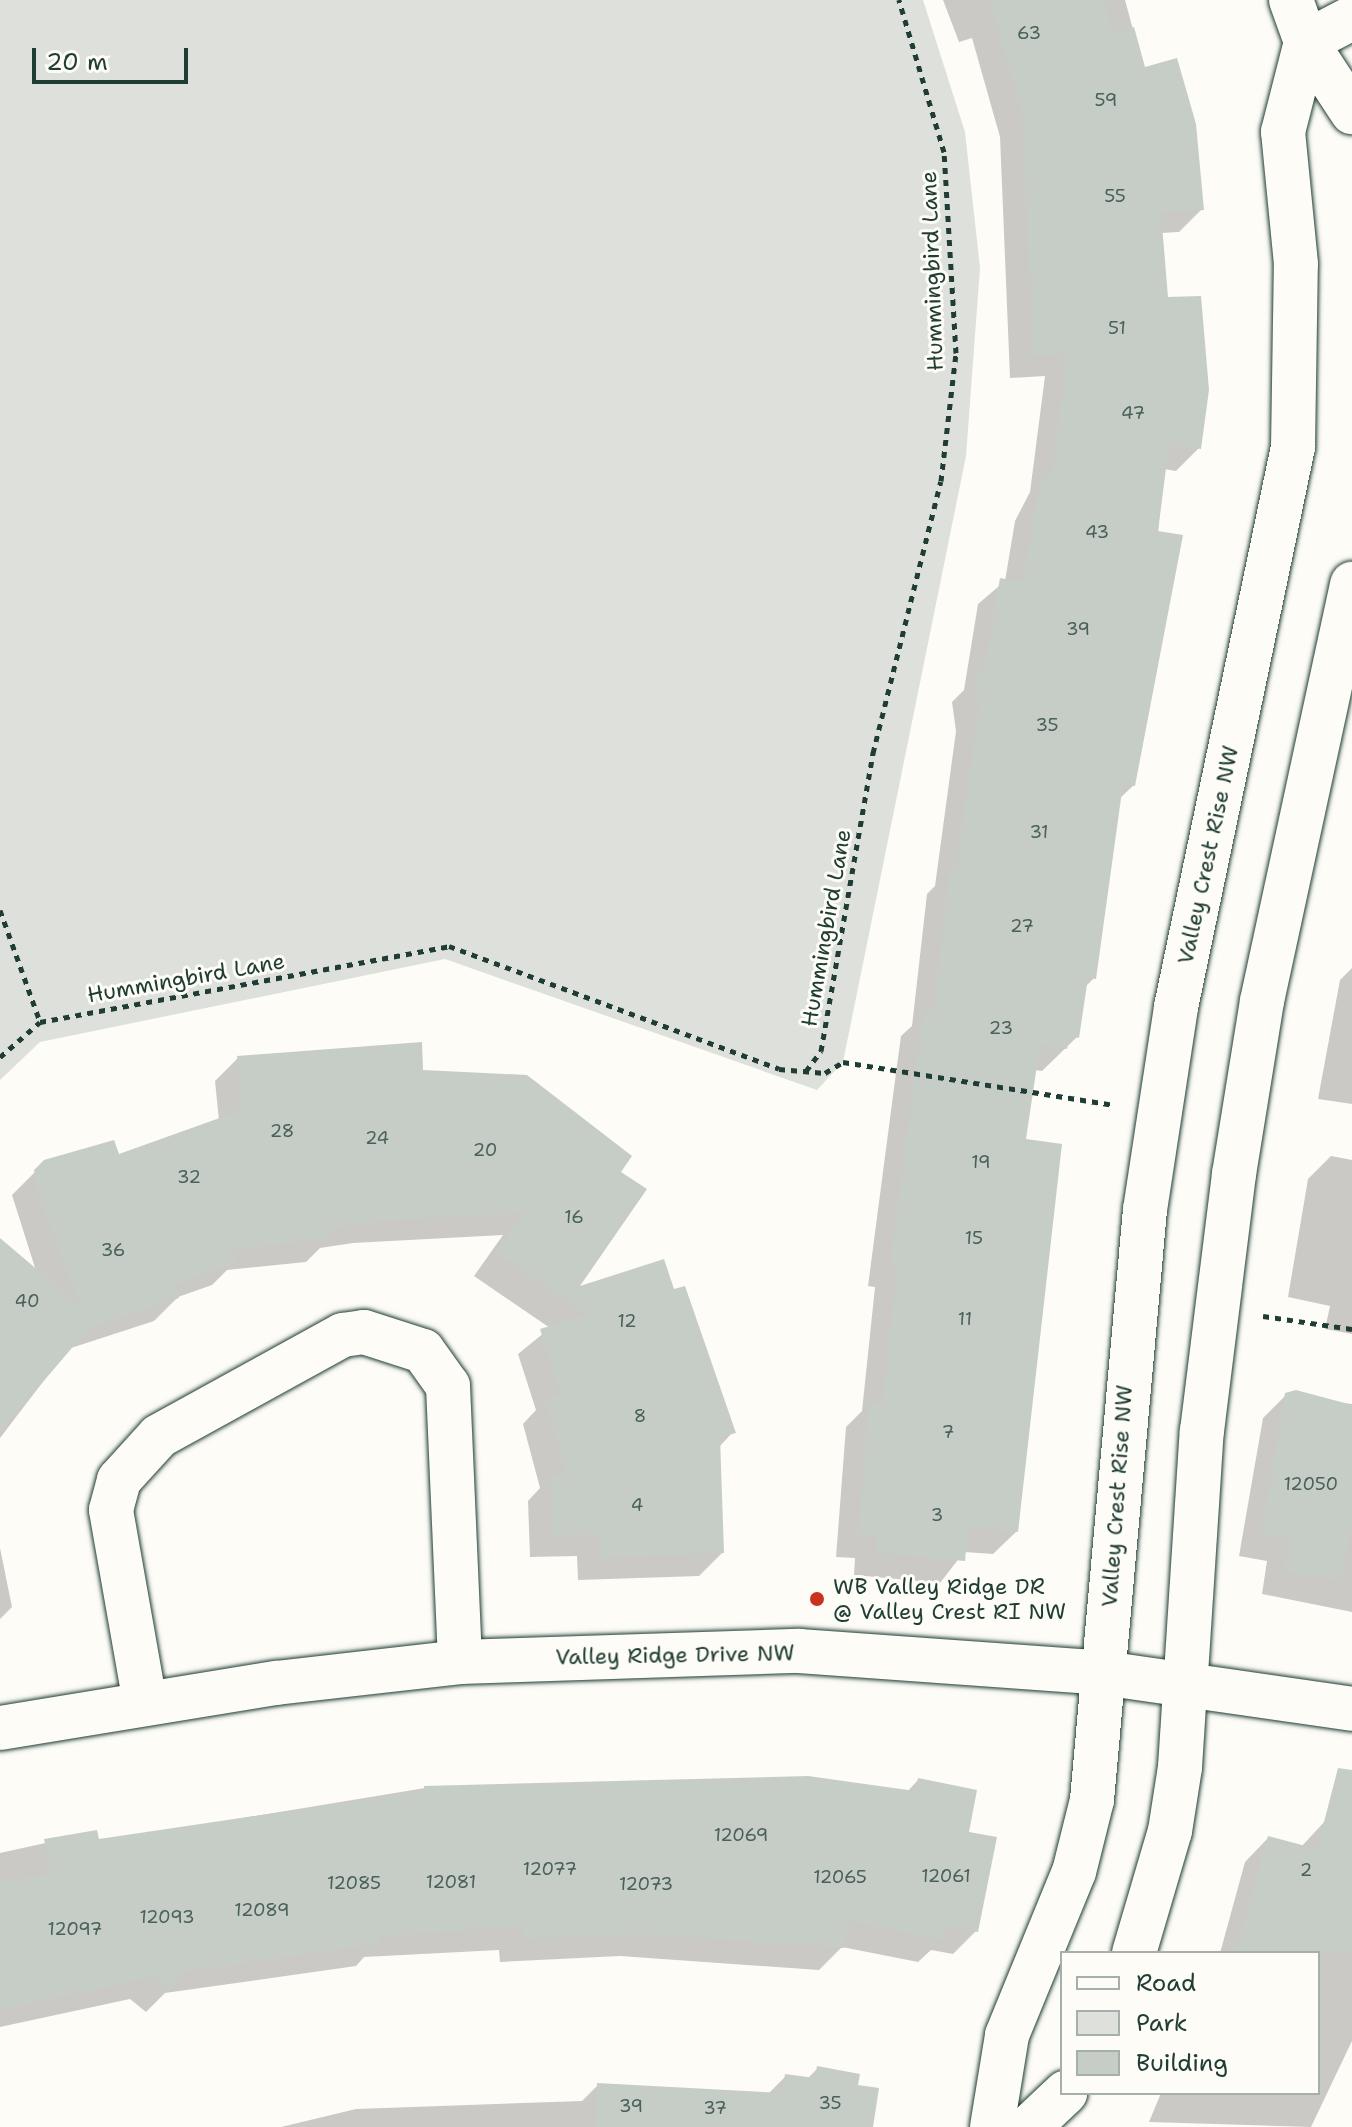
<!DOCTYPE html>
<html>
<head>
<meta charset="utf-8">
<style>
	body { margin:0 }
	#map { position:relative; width:1352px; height:2127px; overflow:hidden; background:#fdfcf7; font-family:"Shantell Sans",sans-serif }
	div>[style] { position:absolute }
	.green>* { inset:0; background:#dde0db }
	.shadow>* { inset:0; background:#0003 }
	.building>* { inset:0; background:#c6cdc7 }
	.path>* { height:5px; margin-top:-2.5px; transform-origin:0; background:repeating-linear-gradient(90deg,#1f3d34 0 6px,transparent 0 12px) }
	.roads { filter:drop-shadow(0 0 2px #1f3d34) drop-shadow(0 0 2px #1f3d34) }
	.minor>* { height:44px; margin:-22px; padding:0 22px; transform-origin:22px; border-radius:22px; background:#fdfcf7 }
	.tertiary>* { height:44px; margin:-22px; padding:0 22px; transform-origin:22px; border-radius:22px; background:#fdfcf7 }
	.dots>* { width:22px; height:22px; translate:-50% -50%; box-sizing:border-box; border:4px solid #fdfcf7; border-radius:50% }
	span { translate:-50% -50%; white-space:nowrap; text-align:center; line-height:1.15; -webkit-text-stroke:6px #fdfcf7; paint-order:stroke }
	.number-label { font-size:18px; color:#496159 }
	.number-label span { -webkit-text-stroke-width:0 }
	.street-label { font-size:22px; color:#1f3d34 }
	.poi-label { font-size:22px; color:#1f3d34 }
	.left { translate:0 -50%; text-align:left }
	.legend { position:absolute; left:1060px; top:1951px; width:260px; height:144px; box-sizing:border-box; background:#fdfcf7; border:2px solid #a4b0a9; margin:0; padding:10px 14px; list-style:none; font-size:24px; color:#1f3d34 }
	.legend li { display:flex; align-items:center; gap:16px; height:40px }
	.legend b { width:40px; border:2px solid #a4b0a9 }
	.scale { position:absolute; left:32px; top:48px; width:156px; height:36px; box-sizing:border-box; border:4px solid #1f3d34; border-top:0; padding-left:10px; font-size:24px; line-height:28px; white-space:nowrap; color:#1f3d34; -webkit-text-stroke:6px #fdfcf7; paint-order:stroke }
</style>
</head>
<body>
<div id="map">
	<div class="green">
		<i style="clip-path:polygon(0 0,923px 0,965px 132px,980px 268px,966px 456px,843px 1062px,817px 1090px,445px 959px,40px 1042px,0 1080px)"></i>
	</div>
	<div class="shadow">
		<i style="clip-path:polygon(943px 0,1125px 0,1144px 70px,1202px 209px,1179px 232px,1161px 233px,1167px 299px,1199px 448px,1176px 471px,1164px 469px,1134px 785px,1119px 799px,1094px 978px,1085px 987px,1077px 1037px,1042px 1071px,1034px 1070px,1024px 1141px,1017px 1531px,993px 1554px,964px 1552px,940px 1583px,854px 1575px,855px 1558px,836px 1557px,846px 1427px,862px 1411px,875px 1287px,868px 1286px,894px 1088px,901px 1036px,912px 1026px,927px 894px,935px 886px,956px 731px,952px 702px,964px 690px,978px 604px,1005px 581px,1015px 521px,1030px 492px,1045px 376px,1010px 378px,1000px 137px,972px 38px,959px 42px)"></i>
		<i style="clip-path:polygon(1352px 968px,1352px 1104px,1318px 1099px,1340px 980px)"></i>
		<i style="clip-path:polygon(238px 1058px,422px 1072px,618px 1172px,576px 1289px,672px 1292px,733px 1432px,719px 1447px,722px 1553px,699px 1576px,578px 1580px,577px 1556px,530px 1557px,528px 1501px,540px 1488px,523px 1424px,536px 1410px,518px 1354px,550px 1328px,474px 1276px,503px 1235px,353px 1243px,320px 1248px,306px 1262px,227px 1270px,212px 1285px,178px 1297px,154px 1321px,68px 1349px,0 1438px,0 1240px,36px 1271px,12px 1195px,45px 1162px,118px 1156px,219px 1121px,215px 1081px)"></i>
		<i style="clip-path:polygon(1331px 1156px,1352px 1160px,1352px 1334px,1325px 1329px,1330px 1306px,1288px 1297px,1308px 1179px)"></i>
		<i style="clip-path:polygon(1286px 1395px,1352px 1404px,1352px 1612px,1262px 1594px,1267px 1561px,1239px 1556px,1263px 1418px)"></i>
		<i style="clip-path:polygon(0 1548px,12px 1607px,0 1619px)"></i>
		<i style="clip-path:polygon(918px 1780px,967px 1833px,976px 1931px,953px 1954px,931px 1950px,918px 1962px,842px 1947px,819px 1970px,620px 1956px,500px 1962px,499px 1950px,364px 1957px,356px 1966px,165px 1993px,146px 2012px,130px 1999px,0 2027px,0 1853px,95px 1832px,97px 1842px,425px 1788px,907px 1792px)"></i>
		<i style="clip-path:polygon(1326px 1820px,1352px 1826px,1352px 2041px,1311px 2127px,1149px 2122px,1161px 2093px,1318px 2093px,1318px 1953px,1220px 1953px,1245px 1862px,1268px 1838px,1301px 1847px)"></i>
		<i style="clip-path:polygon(818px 2068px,856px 2087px,870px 2127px,281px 2127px,356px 2109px,582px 2101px,598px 2085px,768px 2094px,786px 2076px,807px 2079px)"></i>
	</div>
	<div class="building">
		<i style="clip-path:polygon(990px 0,1104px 0,1113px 33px,1134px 27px,1145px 67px,1177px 58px,1196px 124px,1204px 210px,1161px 212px,1168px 297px,1201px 296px,1209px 390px,1201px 449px,1169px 445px,1158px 531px,1183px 535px,1135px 786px,1123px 784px,1096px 979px,1088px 978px,1079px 1038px,1069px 1036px,1067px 1049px,1040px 1045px,1026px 1139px,1062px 1144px,1018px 1532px,968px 1528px,965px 1561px,876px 1553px,877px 1536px,858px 1535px,869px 1402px,883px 1403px,897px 1264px,890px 1264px,916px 1064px,924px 1011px,933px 1012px,950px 869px,956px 870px,979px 707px,974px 677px,985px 669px,1000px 578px,1023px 582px,1037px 496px,1045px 474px,1052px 475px,1067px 354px,1033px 356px,1022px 113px)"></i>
		<i style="clip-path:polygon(422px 1042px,423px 1070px,527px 1075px,632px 1156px,621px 1172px,647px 1189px,580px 1286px,664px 1259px,674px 1289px,685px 1286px,736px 1433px,720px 1437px,724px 1553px,600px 1558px,599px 1534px,552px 1535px,550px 1476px,566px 1475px,545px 1399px,560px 1394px,540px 1329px,587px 1315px,496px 1252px,523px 1213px,377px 1221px,330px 1228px,331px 1239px,232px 1249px,237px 1262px,174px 1285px,179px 1298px,89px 1328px,0 1432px,0 1238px,80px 1306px,37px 1192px,34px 1170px,44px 1160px,114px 1140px,119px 1154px,242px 1110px,237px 1056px)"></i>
		<i style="clip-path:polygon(1296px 1390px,1352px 1405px,1352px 1517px,1341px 1581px,1284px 1571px,1289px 1538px,1261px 1534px,1285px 1393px)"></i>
		<i style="clip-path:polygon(1338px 1768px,1352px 1770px,1352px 1953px,1235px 1953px,1268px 1836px,1317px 1849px)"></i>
		<i style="clip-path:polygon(808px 1776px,915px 1791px,918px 1778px,977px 1790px,969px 1832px,997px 1837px,978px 1932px,946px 1926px,943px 1940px,848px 1921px,844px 1948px,644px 1934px,523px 1939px,522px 1927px,380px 1936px,381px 1943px,183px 1972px,170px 1991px,153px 1977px,0 2010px,0 1881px,51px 1874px,44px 1839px,97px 1830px,99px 1839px,424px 1791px,424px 1786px)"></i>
		<i style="clip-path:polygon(817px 2066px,860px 2074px,858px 2085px,879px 2088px,873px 2127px,596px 2127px,597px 2083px,782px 2093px,785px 2074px,815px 2078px)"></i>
	</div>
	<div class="path">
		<i style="left:0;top:910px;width:119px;rotate:70.3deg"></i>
		<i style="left:0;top:1057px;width:53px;rotate:-41.2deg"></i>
		<i style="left:40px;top:1022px;width:416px;rotate:-10.5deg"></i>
		<i style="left:449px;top:946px;width:352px;rotate:20.4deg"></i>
		<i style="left:779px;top:1069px;width:46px;rotate:5deg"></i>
		<i style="left:825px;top:1073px;width:21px;rotate:-31deg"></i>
		<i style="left:843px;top:1062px;width:273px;rotate:9deg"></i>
		<i style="left:806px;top:1071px;width:25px;rotate:-53deg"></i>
		<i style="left:821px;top:1051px;width:303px;rotate:-80.1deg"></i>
		<i style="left:873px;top:753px;width:280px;rotate:-76deg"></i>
		<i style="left:941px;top:481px;width:129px;rotate:-83.3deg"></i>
		<i style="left:956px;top:353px;width:201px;rotate:-93.4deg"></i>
		<i style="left:944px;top:152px;width:159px;rotate:-106.5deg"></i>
		<i style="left:1263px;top:1316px;width:90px;rotate:8.3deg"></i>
	</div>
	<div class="roads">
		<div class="minor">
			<i style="left:1291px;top:0;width:45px;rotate:70.3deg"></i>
			<i style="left:1306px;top:42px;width:52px;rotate:-27.6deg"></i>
			<i style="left:1306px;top:42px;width:84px;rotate:56.7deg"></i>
			<i style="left:145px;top:1703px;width:196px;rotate:-100deg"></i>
			<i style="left:111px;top:1510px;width:31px;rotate:-75deg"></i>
			<i style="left:119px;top:1480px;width:59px;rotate:-47.7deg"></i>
			<i style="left:159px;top:1436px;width:210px;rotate:-28.8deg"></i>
			<i style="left:343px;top:1335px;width:21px;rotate:-8deg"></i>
			<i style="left:364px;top:1332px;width:62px;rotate:17.9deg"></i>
			<i style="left:423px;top:1351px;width:43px;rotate:54.5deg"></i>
			<i style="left:448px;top:1386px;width:276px;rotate:87.5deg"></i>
			<i style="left:1134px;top:1953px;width:127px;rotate:-73.6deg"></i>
			<i style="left:1170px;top:1831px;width:65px;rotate:-81.1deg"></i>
			<i style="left:1180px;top:1767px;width:337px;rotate:-86.3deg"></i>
			<i style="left:1202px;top:1431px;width:259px;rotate:-82.9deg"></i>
			<i style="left:1234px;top:1174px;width:175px;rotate:-80.8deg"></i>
			<i style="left:1262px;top:1001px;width:427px;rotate:-77.8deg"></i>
			<i style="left:992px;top:2127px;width:93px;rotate:-80.7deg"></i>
			<i style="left:1007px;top:2035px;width:176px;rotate:-67.7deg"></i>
			<i style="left:1074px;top:1872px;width:74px;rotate:-76deg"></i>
			<i style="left:1092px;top:1800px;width:592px;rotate:-84.87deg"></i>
			<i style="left:1145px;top:1210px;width:205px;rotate:-81.3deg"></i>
			<i style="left:1176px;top:1007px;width:572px;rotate:-78.2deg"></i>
			<i style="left:1293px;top:447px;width:183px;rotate:-89.1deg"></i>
			<i style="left:1296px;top:264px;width:133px;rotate:-95.6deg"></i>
			<i style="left:1283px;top:132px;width:93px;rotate:-75.7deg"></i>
			<i style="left:1029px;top:2127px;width:50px;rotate:-43.4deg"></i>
		</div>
		<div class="tertiary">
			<i style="left:0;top:1728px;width:280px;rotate:-9.3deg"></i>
			<i style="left:276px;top:1683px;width:185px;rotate:-6.5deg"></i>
			<i style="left:460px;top:1662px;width:339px;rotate:-1.9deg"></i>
			<i style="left:799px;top:1651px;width:305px;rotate:4.1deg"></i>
			<i style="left:1103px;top:1673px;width:252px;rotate:8.2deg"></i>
		</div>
	</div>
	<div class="dots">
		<i style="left:817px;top:1599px;background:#c8321e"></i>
	</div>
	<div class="number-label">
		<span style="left:1029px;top:33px">63</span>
		<span style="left:1106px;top:100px">59</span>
		<span style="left:1115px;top:196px">55</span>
		<span style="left:1117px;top:328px">51</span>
		<span style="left:1133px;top:413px">47</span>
		<span style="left:1097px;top:532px">43</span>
		<span style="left:1078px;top:629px">39</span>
		<span style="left:1047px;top:725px">35</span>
		<span style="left:1039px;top:832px">31</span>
		<span style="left:1022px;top:926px">27</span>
		<span style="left:1001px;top:1028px">23</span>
		<span style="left:282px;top:1131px">28</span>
		<span style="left:377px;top:1138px">24</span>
		<span style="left:485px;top:1150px">20</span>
		<span style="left:981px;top:1162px">19</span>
		<span style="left:189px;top:1177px">32</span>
		<span style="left:574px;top:1217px">16</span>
		<span style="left:974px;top:1238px">15</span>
		<span style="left:113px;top:1250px">36</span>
		<span style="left:27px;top:1301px">40</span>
		<span style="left:965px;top:1319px">11</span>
		<span style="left:627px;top:1321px">12</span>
		<span style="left:640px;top:1416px">8</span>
		<span style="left:948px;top:1432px">7</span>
		<span style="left:1311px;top:1484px">12050</span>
		<span style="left:637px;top:1505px">4</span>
		<span style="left:937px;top:1515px">3</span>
		<span style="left:741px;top:1835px">12069</span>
		<span style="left:550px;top:1869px">12077</span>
		<span style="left:1306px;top:1870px">2</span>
		<span style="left:946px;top:1876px">12061</span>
		<span style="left:840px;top:1877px">12065</span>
		<span style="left:451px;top:1882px">12081</span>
		<span style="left:354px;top:1883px">12085</span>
		<span style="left:646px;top:1884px">12073</span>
		<span style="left:262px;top:1910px">12089</span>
		<span style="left:167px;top:1917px">12093</span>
		<span style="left:75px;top:1929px">12097</span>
		<span style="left:830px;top:2103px">35</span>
		<span style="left:631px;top:2106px">39</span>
		<span style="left:715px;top:2108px">37</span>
	</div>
	<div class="street-label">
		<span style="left:932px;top:271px;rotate:-92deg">Hummingbird Lane</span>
		<span style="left:1208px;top:855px;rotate:-78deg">Valley Crest Rise NW</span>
		<span style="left:826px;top:928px;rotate:-80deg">Hummingbird Lane</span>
		<span style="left:186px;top:978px;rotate:-10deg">Hummingbird Lane</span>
		<span style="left:1117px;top:1496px;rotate:-86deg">Valley Crest Rise NW</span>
		<span style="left:675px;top:1655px;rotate:-1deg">Valley Ridge Drive NW</span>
	</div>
	<div class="poi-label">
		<span class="left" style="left:833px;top:1599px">WB Valley Ridge DR<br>@ Valley Crest RI NW</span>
	</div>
	<ul class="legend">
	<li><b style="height:10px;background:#fdfcf7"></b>Road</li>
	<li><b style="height:22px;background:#dde0db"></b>Park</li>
	<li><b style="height:22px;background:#c6cdc7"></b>Building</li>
	</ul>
	<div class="scale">20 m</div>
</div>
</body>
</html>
